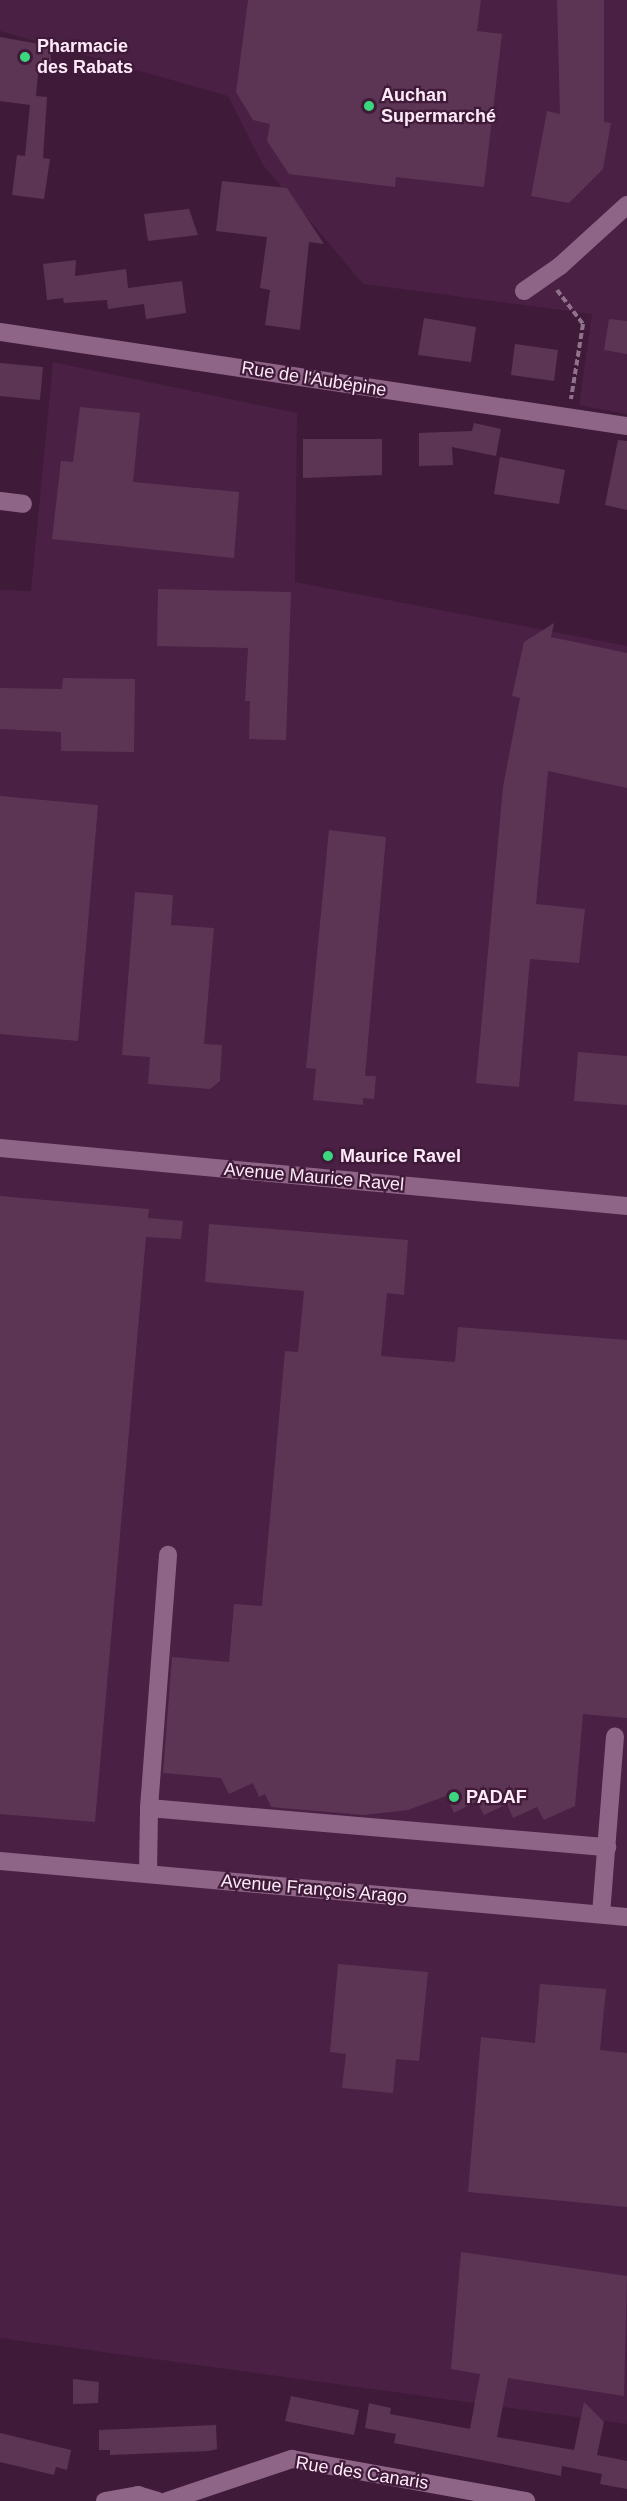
<!DOCTYPE html>
<html>
<head>
<meta charset="utf-8">
<style>
	body { margin:0 }
	#map { position:relative; width:627px; height:2501px; overflow:hidden; background:#3f1b39; font-family:Arial,sans-serif }
	div>[style] { position:absolute }
	.built>* { inset:0; background:#4a2044 }
	.building>* { inset:0; background:#5c3555 }
	.path>* { height:4px; margin-top:-2px; transform-origin:0; background:repeating-linear-gradient(90deg,#90738a 0 6px,transparent 0 9px) }
	.minor>* { height:18px; margin:-9px; padding:0 9px; transform-origin:9px; border-radius:9px; background:#8f6587 }
	.dots>* { width:16px; height:16px; translate:-50% -50%; box-sizing:border-box; border:3px solid #3f1b39; border-radius:50% }
	span { translate:-50% -50%; white-space:nowrap; text-align:center; line-height:1.15; -webkit-text-stroke:4.5px #3f1b39; paint-order:stroke }
	.poi-label { font-size:18px; color:#fde9f8; font-weight:700 }
	.left { translate:0 -50%; text-align:left }
	.street-label { font-size:18px; color:#fde9f8 }
</style>
</head>
<body>
<div id="map">
	<div class="built">
		<i style="clip-path:polygon(0 0,627px 0,627px 414px,579px 405px,592px 314px,363px 284px,263px 165px,228px 96px,0 31px)"></i>
		<i style="clip-path:polygon(53px 362px,297px 413px,295px 582px,627px 646px,627px 2424px,0 2338px,0 590px,31px 591px)"></i>
	</div>
	<div class="building">
		<i style="clip-path:polygon(248px 0,481px 0,477px 31px,502px 34px,484px 187px,396px 177px,395px 187px,289px 174px,267px 141px,270px 124px,253px 120px,236px 92px)"></i>
		<i style="clip-path:polygon(557px 0,604px 0,604px 122px,611px 123px,603px 169px,569px 203px,531px 196px,547px 111px,560px 114px)"></i>
		<i style="clip-path:polygon(0 37px,50px 46px,52px 75px,38px 73px,36px 96px,47px 97px,43px 158px,50px 159px,44px 199px,12px 195px,17px 155px,25px 156px,30px 105px,0 101px)"></i>
		<i style="clip-path:polygon(222px 181px,287px 188px,324px 244px,309px 242px,300px 330px,265px 325px,270px 290px,260px 288px,267px 237px,216px 231px)"></i>
		<i style="clip-path:polygon(189px 209px,198px 235px,148px 241px,144px 214px)"></i>
		<i style="clip-path:polygon(76px 260px,75px 276px,126px 269px,128px 288px,182px 281px,186px 313px,146px 319px,144px 304px,108px 309px,107px 300px,64px 303px,63px 298px,47px 300px,43px 264px)"></i>
		<i style="clip-path:polygon(424px 318px,476px 327px,471px 362px,418px 355px)"></i>
		<i style="clip-path:polygon(609px 319px,627px 321px,627px 354px,604px 350px)"></i>
		<i style="clip-path:polygon(515px 344px,558px 350px,554px 381px,511px 375px)"></i>
		<i style="clip-path:polygon(0 363px,43px 367px,40px 400px,0 396px)"></i>
		<i style="clip-path:polygon(80px 407px,140px 413px,133px 482px,239px 492px,234px 558px,52px 539px,61px 461px,73px 462px)"></i>
		<i style="clip-path:polygon(474px 423px,501px 429px,496px 456px,452px 447px,453px 465px,419px 466px,419px 433px,472px 431px)"></i>
		<i style="clip-path:polygon(303px 439px,382px 439px,382px 475px,303px 478px)"></i>
		<i style="clip-path:polygon(618px 440px,627px 441px,627px 510px,605px 505px)"></i>
		<i style="clip-path:polygon(500px 457px,565px 470px,559px 504px,494px 494px)"></i>
		<i style="clip-path:polygon(158px 589px,291px 592px,286px 740px,249px 739px,250px 701px,245px 701px,248px 648px,157px 646px)"></i>
		<i style="clip-path:polygon(554px 623px,551px 637px,627px 653px,627px 788px,548px 771px,536px 904px,585px 909px,579px 963px,530px 959px,519px 1087px,476px 1083px,503px 787px,520px 698px,512px 696px,524px 642px)"></i>
		<i style="clip-path:polygon(63px 678px,135px 679px,134px 752px,61px 751px,61px 732px,0 729px,0 688px,62px 689px)"></i>
		<i style="clip-path:polygon(0 796px,98px 805px,78px 1041px,0 1034px)"></i>
		<i style="clip-path:polygon(329px 830px,386px 837px,365px 1076px,376px 1076px,374px 1099px,363px 1098px,363px 1105px,313px 1100px,316px 1069px,306px 1068px)"></i>
		<i style="clip-path:polygon(135px 892px,173px 895px,171px 925px,214px 928px,204px 1044px,222px 1045px,220px 1081px,210px 1089px,148px 1084px,150px 1057px,122px 1055px)"></i>
		<i style="clip-path:polygon(578px 1052px,627px 1056px,627px 1105px,574px 1101px)"></i>
		<i style="clip-path:polygon(0 1196px,149px 1209px,148px 1218px,183px 1221px,181px 1239px,146px 1237px,95px 1822px,0 1814px)"></i>
		<i style="clip-path:polygon(209px 1224px,408px 1240px,404px 1295px,387px 1293px,381px 1356px,455px 1362px,458px 1327px,627px 1340px,627px 1718px,583px 1714px,575px 1806px,544px 1820px,537px 1807px,513px 1818px,507px 1804px,484px 1815px,477px 1801px,454px 1813px,446px 1796px,408px 1810px,364px 1815px,271px 1807px,265px 1794px,259px 1797px,253px 1783px,229px 1794px,221px 1778px,163px 1773px,172px 1657px,229px 1662px,234px 1604px,262px 1606px,285px 1351px,298px 1352px,304px 1291px,205px 1282px)"></i>
		<i style="clip-path:polygon(338px 1964px,428px 1972px,419px 2061px,396px 2059px,393px 2093px,342px 2088px,346px 2054px,330px 2052px)"></i>
		<i style="clip-path:polygon(540px 1984px,606px 1989px,600px 2050px,627px 2053px,627px 2207px,468px 2192px,481px 2037px,535px 2043px)"></i>
		<i style="clip-path:polygon(461px 2252px,627px 2276px,624px 2396px,508px 2378px,497px 2437px,574px 2450px,584px 2402px,604px 2422px,597px 2455px,627px 2461px,627px 2489px,600px 2484px,602px 2474px,562px 2466px,561px 2476px,502px 2464px,394px 2443px,396px 2434px,365px 2428px,369px 2403px,391px 2408px,390px 2414px,470px 2429px,480px 2374px,451px 2369px)"></i>
		<i style="clip-path:polygon(73px 2379px,99px 2382px,98px 2403px,73px 2404px)"></i>
		<i style="clip-path:polygon(291px 2396px,359px 2410px,354px 2435px,285px 2421px)"></i>
		<i style="clip-path:polygon(216px 2425px,217px 2449px,209px 2451px,110px 2455px,110px 2450px,99px 2450px,99px 2430px)"></i>
		<i style="clip-path:polygon(0 2433px,71px 2450px,67px 2470px,56px 2467px,54px 2475px,0 2462px)"></i>
	</div>
	<div class="path">
		<i style="left:557px;top:290px;width:43px;rotate:52.6deg"></i>
		<i style="left:583px;top:324px;width:76px;rotate:99.1deg"></i>
	</div>
	<div class="minor">
		<i style="left:524px;top:291px;width:44px;rotate:-34.8deg"></i>
		<i style="left:560px;top:266px;width:91px;rotate:-42.3deg"></i>
		<i style="left:0;top:332px;width:634px;rotate:8.53deg"></i>
		<i style="left:0;top:501px;width:23px;rotate:7deg"></i>
		<i style="left:0;top:1148px;width:630px;rotate:5.29deg"></i>
		<i style="left:149px;top:1808px;width:254px;rotate:-85.7deg"></i>
		<i style="left:0;top:1861px;width:629px;rotate:5.1deg"></i>
		<i style="left:148px;top:1874px;width:66px;rotate:-89.1deg"></i>
		<i style="left:149px;top:1808px;width:460px;rotate:4.9deg"></i>
		<i style="left:601px;top:1914px;width:178px;rotate:-85.5deg"></i>
		<i style="left:105px;top:2501px;width:34px;rotate:-10deg"></i>
		<i style="left:138px;top:2495px;width:21px;rotate:17deg"></i>
		<i style="left:167px;top:2501px;width:132px;rotate:-18.6deg"></i>
		<i style="left:292px;top:2459px;width:238px;rotate:10.2deg"></i>
	</div>
	<div class="dots">
		<i style="left:25px;top:57px;background:#3ad77f"></i>
		<i style="left:369px;top:106px;background:#3ad77f"></i>
		<i style="left:328px;top:1156px;background:#3ad77f"></i>
		<i style="left:454px;top:1797px;background:#3ad77f"></i>
	</div>
	<div class="poi-label">
		<span class="left" style="left:37px;top:57px">Pharmacie<br>des Rabats</span>
		<span class="left" style="left:381px;top:106px">Auchan<br>Supermarché</span>
		<span class="left" style="left:340px;top:1156px">Maurice Ravel</span>
		<span class="left" style="left:466px;top:1797px">PADAF</span>
	</div>
	<div class="street-label">
		<span style="left:314px;top:379px;rotate:9deg">Rue de l'Aubépine</span>
		<span style="left:314px;top:1177px;rotate:5deg">Avenue Maurice Ravel</span>
		<span style="left:314px;top:1889px;rotate:5deg">Avenue François Arago</span>
		<span style="left:362px;top:2473px;rotate:9deg">Rue des Canaris</span>
	</div>
</div>
</body>
</html>
